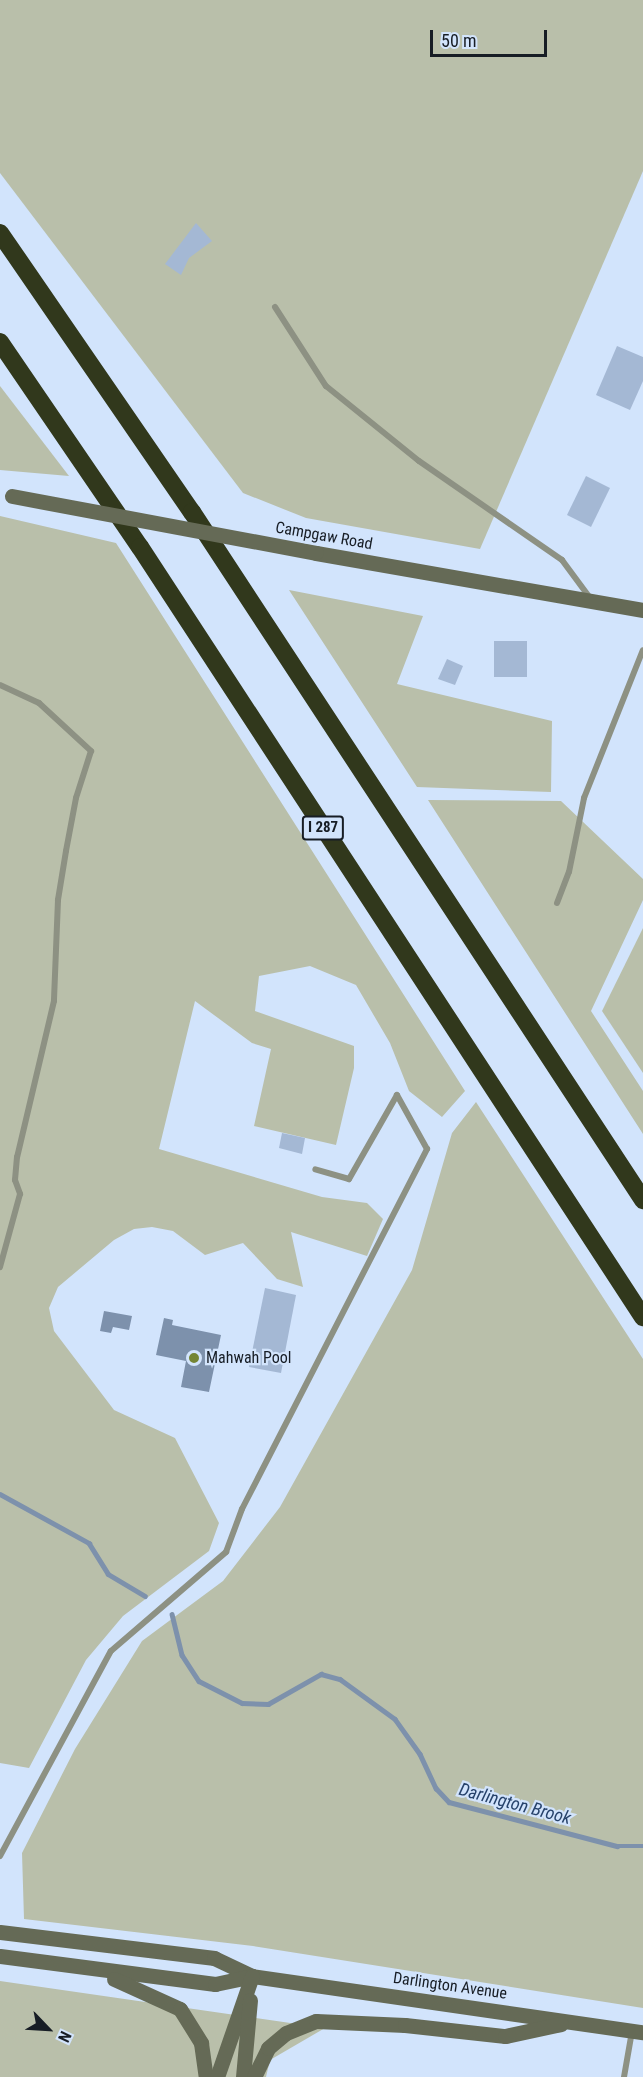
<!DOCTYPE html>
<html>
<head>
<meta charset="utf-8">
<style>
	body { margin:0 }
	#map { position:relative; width:643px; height:2077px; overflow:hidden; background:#d2e4fc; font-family:"Roboto Condensed",sans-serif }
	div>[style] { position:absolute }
	.green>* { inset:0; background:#b9bfaa }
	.water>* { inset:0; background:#7d91ac }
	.stream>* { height:4.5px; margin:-2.25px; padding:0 2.25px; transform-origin:2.25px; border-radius:2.25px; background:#7d91ac }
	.building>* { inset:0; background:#a4b8d4 }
	.lane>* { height:6px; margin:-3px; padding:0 3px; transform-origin:3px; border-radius:3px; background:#8d9183 }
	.secondary>* { height:15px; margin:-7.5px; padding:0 7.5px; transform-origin:7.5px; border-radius:7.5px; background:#656a56 }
	.highway>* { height:18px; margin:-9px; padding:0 9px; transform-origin:9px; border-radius:9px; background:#31381c }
	.secondary-bridge>* { height:15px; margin:-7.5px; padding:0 7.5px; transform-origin:7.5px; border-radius:7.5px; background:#656a56 }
	.dots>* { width:16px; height:16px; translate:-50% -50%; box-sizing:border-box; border:3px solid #d2e4fc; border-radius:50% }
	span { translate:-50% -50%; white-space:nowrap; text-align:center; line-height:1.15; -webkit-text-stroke:4.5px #d2e4fc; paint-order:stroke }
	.shield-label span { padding:2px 4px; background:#d2e4fc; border:2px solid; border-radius:4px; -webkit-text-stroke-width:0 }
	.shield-label { font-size:15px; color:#171d25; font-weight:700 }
	.street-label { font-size:16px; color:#171d25 }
	.poi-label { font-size:16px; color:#171d25 }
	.left { translate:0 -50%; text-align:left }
	.water-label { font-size:18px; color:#27436b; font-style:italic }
	.north { position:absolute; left:18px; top:1999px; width:60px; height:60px; -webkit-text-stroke:4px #d2e4fc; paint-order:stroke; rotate:115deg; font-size:16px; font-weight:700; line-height:24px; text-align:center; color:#171d25 }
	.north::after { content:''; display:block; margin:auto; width:21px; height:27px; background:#171d25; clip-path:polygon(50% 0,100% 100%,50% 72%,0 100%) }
	.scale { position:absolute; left:430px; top:30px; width:117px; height:27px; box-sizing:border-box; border:3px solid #171d25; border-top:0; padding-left:8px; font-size:18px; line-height:21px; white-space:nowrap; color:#171d25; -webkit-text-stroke:4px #d2e4fc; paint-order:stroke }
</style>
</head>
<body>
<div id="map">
	<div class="green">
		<i style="clip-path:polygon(0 0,643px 0,643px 171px,480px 549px,306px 518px,243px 493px,0 173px)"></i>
		<i style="clip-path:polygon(0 386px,69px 476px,0 470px)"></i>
		<i style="clip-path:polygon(0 516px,116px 543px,465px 1091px,442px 1117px,409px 1091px,390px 1043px,356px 985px,310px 966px,259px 976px,255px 1011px,354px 1046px,354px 1068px,336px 1145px,254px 1126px,271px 1049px,252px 1043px,195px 1001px,159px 1149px,322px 1197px,367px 1203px,383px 1219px,367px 1256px,291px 1232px,303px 1287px,277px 1279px,243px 1243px,205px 1255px,173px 1231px,152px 1227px,134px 1229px,114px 1240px,58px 1287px,49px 1308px,54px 1331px,114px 1410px,175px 1438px,219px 1523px,209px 1551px,123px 1616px,86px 1660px,29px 1768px,0 1763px)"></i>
		<i style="clip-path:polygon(289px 590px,423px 616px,397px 684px,552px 721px,551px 792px,417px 787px)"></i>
		<i style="clip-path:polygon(428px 800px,561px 801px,643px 879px,643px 900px,591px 1011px,643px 1091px,643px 1134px)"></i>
		<i style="clip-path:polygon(643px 928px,643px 1073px,602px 1011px)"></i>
		<i style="clip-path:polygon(476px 1102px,643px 1359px,643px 2008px,253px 1946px,24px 1919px,22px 1853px,75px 1749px,142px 1641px,223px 1581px,280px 1507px,412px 1270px,452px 1133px)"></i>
		<i style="clip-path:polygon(0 1981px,325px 2028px,270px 2060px,266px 2077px,0 2077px)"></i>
	</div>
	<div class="water">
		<i style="clip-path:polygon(104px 1311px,132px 1316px,129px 1330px,113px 1327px,111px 1333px,100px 1331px)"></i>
		<i style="clip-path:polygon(164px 1318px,173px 1320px,172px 1325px,221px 1335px,209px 1392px,181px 1387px,186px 1361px,156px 1355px)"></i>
	</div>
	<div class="stream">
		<i style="left:0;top:1494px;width:102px;rotate:28.8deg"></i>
		<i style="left:89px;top:1543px;width:36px;rotate:58deg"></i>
		<i style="left:108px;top:1574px;width:43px;rotate:30.7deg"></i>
		<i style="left:172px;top:1614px;width:42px;rotate:76.3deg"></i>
		<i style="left:182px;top:1655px;width:31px;rotate:57deg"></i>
		<i style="left:199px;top:1681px;width:48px;rotate:27.1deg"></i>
		<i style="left:242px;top:1703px;width:26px;rotate:2deg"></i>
		<i style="left:268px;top:1704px;width:61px;rotate:-29.5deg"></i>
		<i style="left:321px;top:1674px;width:20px;rotate:15deg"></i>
		<i style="left:340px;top:1679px;width:68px;rotate:36deg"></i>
		<i style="left:395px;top:1719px;width:43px;rotate:54.5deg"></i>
		<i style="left:420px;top:1754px;width:38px;rotate:65deg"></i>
		<i style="left:436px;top:1788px;width:19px;rotate:47deg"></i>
		<i style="left:449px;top:1802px;width:174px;rotate:14.7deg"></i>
		<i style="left:617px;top:1846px;width:26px"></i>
	</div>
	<div class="building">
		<i style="clip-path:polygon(196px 223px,212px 241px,189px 258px,181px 275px,165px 264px)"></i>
		<i style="clip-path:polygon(617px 346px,643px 357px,643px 381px,630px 410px,596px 395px)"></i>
		<i style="clip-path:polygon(586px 476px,610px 488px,591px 527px,567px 515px)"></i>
		<i style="clip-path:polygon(494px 641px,527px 641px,527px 677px,494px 677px)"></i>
		<i style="clip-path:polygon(447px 659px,463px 666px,455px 685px,438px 679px)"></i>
		<i style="clip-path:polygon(282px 1133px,305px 1138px,302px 1154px,279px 1148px)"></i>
		<i style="clip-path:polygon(265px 1288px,296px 1295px,281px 1373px,249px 1367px)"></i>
	</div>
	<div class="lane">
		<i style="left:275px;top:307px;width:94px;rotate:57.2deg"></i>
		<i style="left:326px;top:386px;width:119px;rotate:38.9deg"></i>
		<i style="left:419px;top:461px;width:174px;rotate:34.7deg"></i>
		<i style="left:562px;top:560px;width:47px;rotate:53.6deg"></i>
		<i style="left:0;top:685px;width:43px;rotate:24.8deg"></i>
		<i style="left:39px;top:703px;width:71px;rotate:42.7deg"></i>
		<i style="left:91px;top:751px;width:49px;rotate:107.7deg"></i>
		<i style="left:76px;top:798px;width:54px;rotate:100.7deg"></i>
		<i style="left:66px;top:851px;width:50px;rotate:99.3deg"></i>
		<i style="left:58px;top:900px;width:101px;rotate:92.3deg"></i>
		<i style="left:54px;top:1001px;width:160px;rotate:103.3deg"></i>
		<i style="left:17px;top:1157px;width:23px;rotate:95deg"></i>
		<i style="left:15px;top:1180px;width:15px;rotate:70deg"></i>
		<i style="left:20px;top:1194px;width:76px;rotate:105.3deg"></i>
		<i style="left:557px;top:903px;width:33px;rotate:-69deg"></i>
		<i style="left:569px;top:872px;width:76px;rotate:-78.5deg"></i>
		<i style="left:584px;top:798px;width:159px;rotate:-68.3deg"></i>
		<i style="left:0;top:1856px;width:233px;rotate:-61.6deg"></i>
		<i style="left:111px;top:1651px;width:152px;rotate:-40.7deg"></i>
		<i style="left:226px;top:1552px;width:46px;rotate:-69.6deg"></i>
		<i style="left:242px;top:1509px;width:405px;rotate:-62.8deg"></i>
		<i style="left:427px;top:1149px;width:62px;rotate:-119.1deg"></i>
		<i style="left:397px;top:1095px;width:97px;rotate:119.7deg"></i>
		<i style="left:349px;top:1179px;width:35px;rotate:-164deg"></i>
		<i style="left:624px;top:2077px;width:47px;rotate:-80.1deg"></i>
	</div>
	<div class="secondary">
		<i style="left:316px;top:553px;width:332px;rotate:9.9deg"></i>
		<i style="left:0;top:1932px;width:216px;rotate:6.9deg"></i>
		<i style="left:214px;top:1958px;width:42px;rotate:25.3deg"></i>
		<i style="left:252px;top:1976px;width:395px;rotate:8.2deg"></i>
		<i style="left:0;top:1956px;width:217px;rotate:7.4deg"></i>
		<i style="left:215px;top:1984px;width:38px;rotate:-12deg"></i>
		<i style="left:114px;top:1979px;width:72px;rotate:24.4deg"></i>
		<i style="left:180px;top:2009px;width:40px;rotate:58deg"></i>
		<i style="left:201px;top:2043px;width:34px;rotate:82deg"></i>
		<i style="left:217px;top:2077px;width:107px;rotate:-70.9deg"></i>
		<i style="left:243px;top:2077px;width:77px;rotate:-84.8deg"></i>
		<i style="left:254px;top:2077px;width:32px;rotate:-64deg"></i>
		<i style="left:268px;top:2048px;width:23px;rotate:-40deg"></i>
		<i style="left:286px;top:2033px;width:32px;rotate:-22deg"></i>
		<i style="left:316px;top:2021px;width:89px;rotate:2.6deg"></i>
		<i style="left:405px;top:2025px;width:101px;rotate:6.3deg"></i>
		<i style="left:505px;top:2036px;width:57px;rotate:-12.1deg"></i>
	</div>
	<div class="highway">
		<i style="left:0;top:233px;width:339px;rotate:55.5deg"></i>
		<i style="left:192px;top:512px;width:823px;rotate:56.75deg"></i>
		<i style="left:0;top:342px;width:248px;rotate:55.7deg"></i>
		<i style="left:140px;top:547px;width:920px;rotate:56.85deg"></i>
	</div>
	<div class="secondary-bridge">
		<i style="left:12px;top:496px;width:309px;rotate:10.6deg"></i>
	</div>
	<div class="dots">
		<i style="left:194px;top:1358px;background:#748534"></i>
	</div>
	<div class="shield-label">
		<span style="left:323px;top:828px">I 287</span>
	</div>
	<div class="street-label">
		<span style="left:324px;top:536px;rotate:10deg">Campgaw Road</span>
		<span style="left:450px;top:1986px;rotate:8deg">Darlington Avenue</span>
	</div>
	<div class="poi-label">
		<span class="left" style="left:206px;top:1358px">Mahwah Pool</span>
	</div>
	<div class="water-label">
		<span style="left:515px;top:1804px;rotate:15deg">Darlington Brook</span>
	</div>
	<div class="north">N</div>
	<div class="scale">50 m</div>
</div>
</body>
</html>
